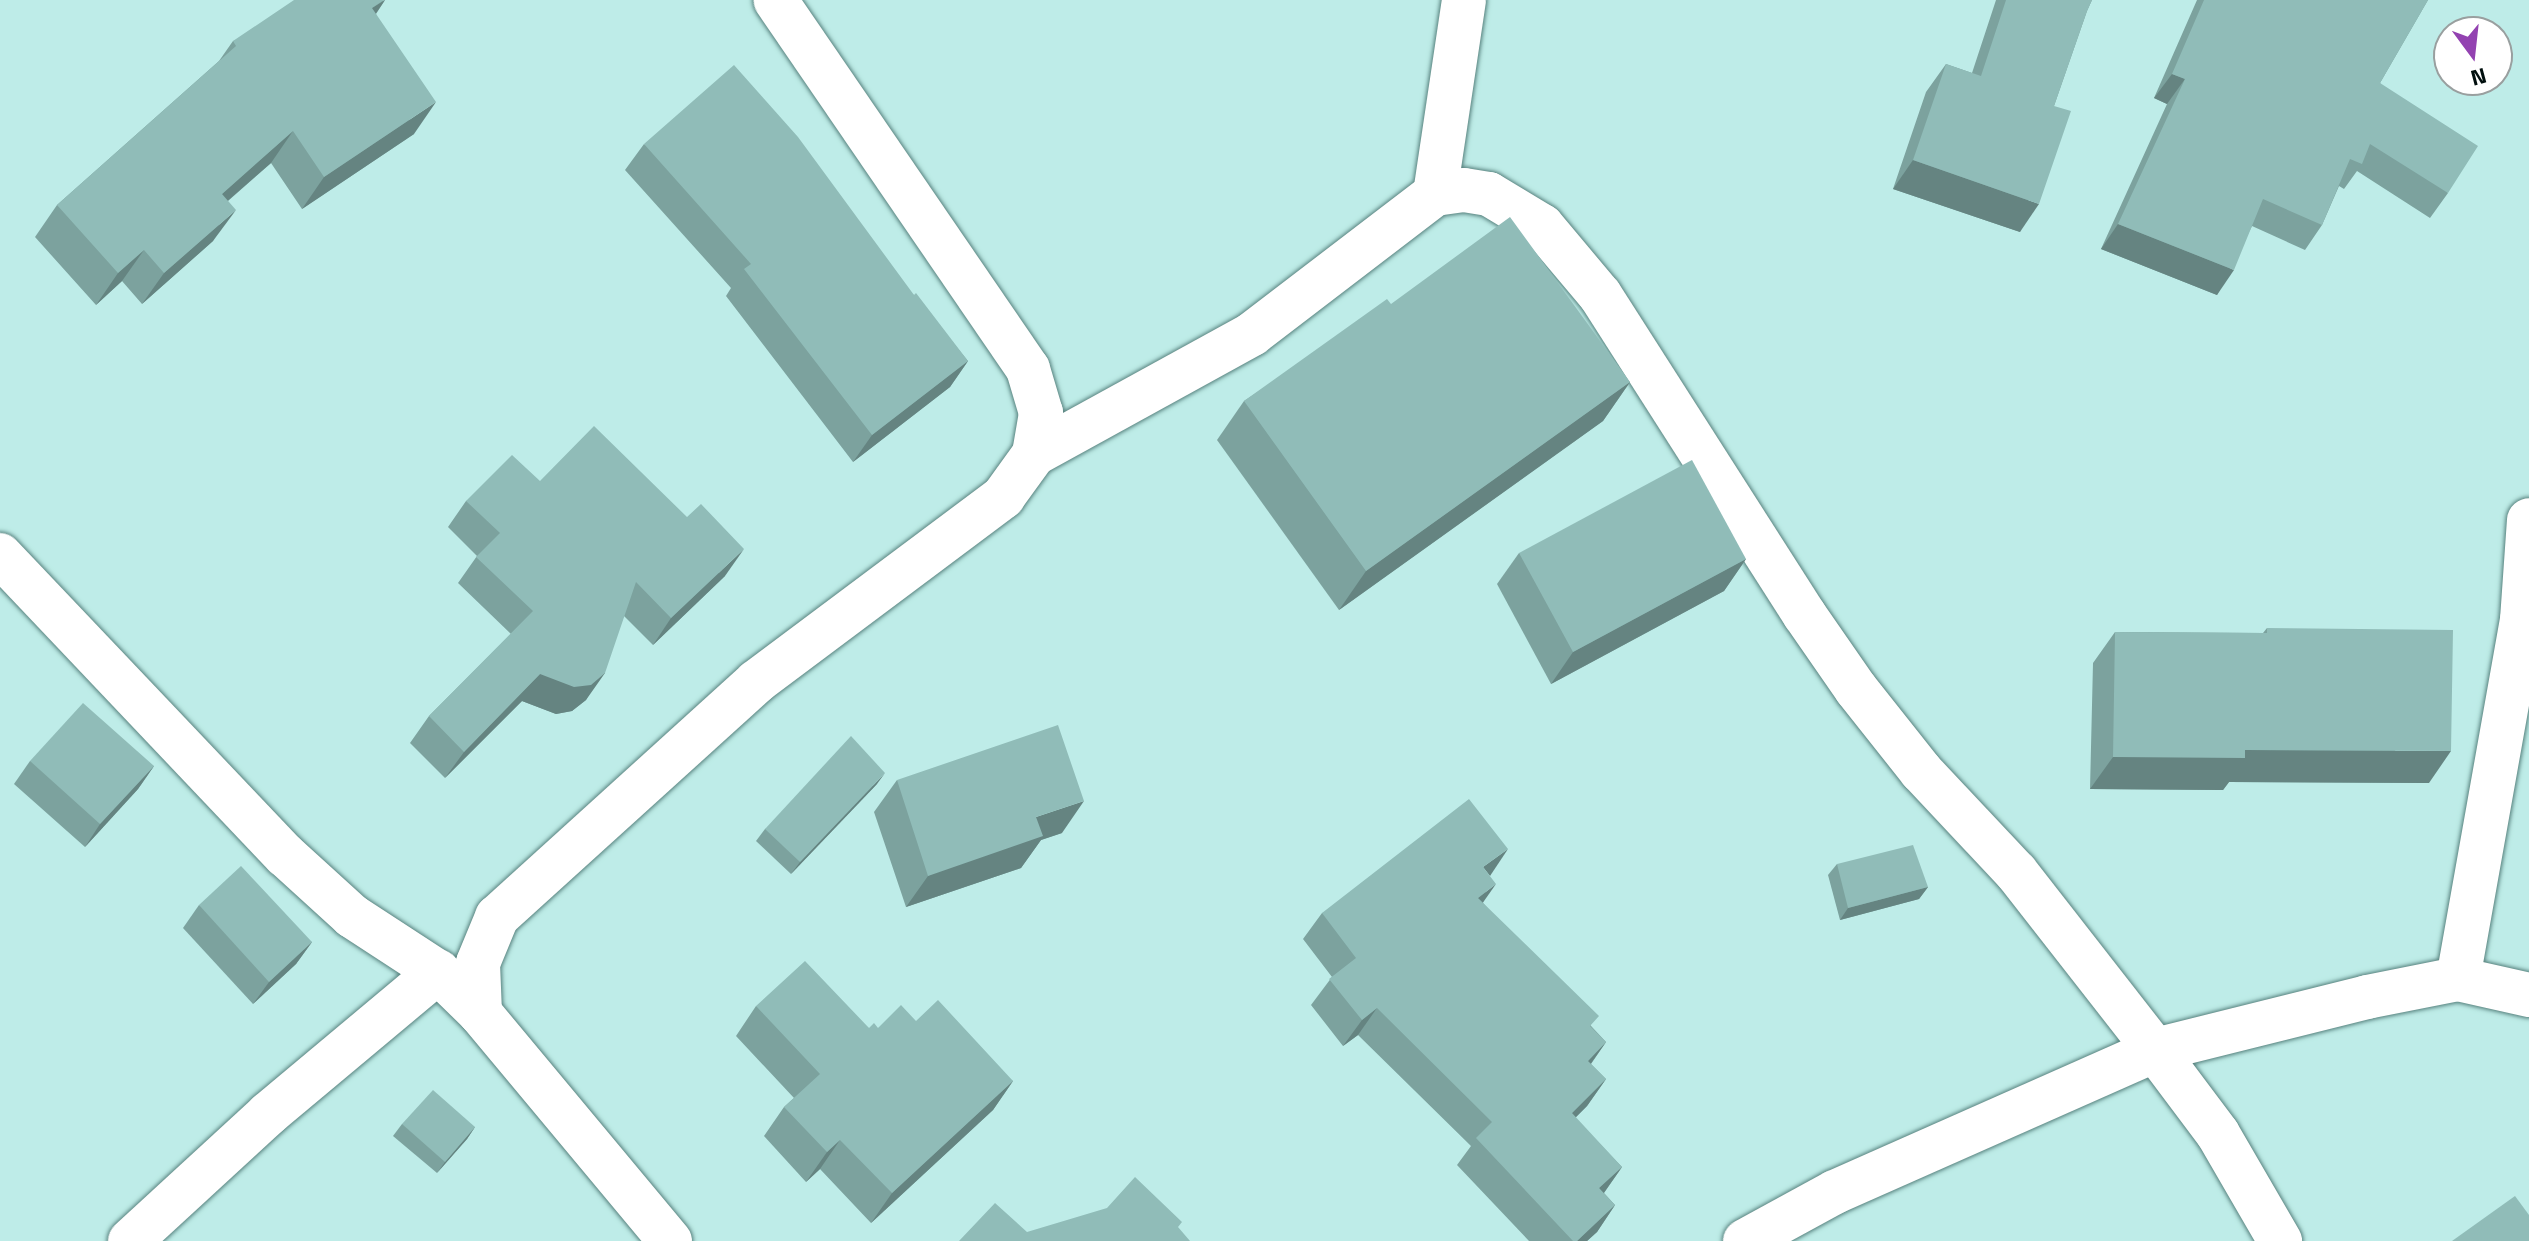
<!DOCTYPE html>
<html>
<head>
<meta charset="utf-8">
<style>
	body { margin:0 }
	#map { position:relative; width:2529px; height:1241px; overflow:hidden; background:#beece8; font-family:"Titillium Web",sans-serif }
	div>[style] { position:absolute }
	.roads { filter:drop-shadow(0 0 2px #57827e) drop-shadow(0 0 2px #57827e) }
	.street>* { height:44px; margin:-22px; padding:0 22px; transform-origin:22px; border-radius:22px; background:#fff }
	.wall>* { inset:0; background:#7ca29e }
	.shaded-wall>* { inset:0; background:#658481 }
	.building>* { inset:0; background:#90bcb8 }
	span { translate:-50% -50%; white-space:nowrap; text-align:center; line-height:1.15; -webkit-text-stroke:7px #fff; paint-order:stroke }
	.north { position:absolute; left:2433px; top:16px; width:80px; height:80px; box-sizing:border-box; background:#fff; border:2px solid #999f9f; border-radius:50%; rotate:165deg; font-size:22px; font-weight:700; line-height:32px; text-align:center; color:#010f0e }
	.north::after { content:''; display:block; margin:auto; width:28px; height:36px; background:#9342b1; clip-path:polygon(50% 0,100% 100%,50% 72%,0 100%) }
</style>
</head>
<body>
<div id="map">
	<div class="roads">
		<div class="street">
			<i style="left:1435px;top:194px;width:196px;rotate:-81.5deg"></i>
			<i style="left:1034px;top:454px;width:249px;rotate:-28.8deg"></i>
			<i style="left:1252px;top:334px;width:230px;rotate:-37.4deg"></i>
			<i style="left:1435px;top:194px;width:29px;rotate:-8deg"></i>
			<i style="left:1464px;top:190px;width:25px;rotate:9deg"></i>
			<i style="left:1489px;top:194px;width:62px;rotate:31.1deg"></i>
			<i style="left:1542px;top:226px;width:90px;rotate:50deg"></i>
			<i style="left:1600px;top:295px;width:379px;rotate:57.4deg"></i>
			<i style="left:1804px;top:614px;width:91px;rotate:55.3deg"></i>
			<i style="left:1856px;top:689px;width:105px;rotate:51.6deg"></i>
			<i style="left:1921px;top:771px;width:139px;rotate:46.8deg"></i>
			<i style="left:2016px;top:872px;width:226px;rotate:52deg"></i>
			<i style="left:2155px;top:1050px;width:105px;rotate:53.1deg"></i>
			<i style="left:2218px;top:1134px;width:124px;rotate:59.9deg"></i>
			<i style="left:0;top:555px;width:414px;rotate:46.5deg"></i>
			<i style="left:285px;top:855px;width:91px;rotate:42.3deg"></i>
			<i style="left:352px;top:916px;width:103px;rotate:33.1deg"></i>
			<i style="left:438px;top:972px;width:59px;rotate:44.3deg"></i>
			<i style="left:2458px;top:979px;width:365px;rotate:-79.9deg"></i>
			<i style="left:2522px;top:620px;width:100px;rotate:-86deg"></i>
			<i style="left:130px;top:1241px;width:188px;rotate:-42.6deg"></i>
			<i style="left:268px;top:1114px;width:222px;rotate:-39.9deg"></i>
			<i style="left:670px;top:1241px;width:297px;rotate:-129.8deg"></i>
			<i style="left:480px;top:1013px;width:50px;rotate:-92.3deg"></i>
			<i style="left:478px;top:963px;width:50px;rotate:-67.6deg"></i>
			<i style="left:497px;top:917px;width:350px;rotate:-42.2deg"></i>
			<i style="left:756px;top:682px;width:309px;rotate:-36.8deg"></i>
			<i style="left:1003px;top:497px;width:53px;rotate:-54.2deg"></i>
			<i style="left:1034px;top:454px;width:42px;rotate:-80.3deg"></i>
			<i style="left:1041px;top:413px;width:46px;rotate:-106.5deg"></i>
			<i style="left:1028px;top:369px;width:447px;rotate:-124.4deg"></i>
			<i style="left:1745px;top:1241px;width:102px;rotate:-28.6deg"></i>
			<i style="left:1835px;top:1192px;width:350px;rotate:-23.9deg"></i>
			<i style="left:2155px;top:1050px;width:219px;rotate:-14deg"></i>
			<i style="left:2367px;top:997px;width:93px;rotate:-11.2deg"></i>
			<i style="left:2458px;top:979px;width:73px;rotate:12.7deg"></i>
		</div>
	</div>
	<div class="wall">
		<i style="clip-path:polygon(385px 0,376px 14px,414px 134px,302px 209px,271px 163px,228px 201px,213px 241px,142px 304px,122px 281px,96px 305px,35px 237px,57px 205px,219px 61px,233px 41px)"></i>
		<i style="clip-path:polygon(1996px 0,2092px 0,2087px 11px,2054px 106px,2020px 232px,1893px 189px,1926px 92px,1946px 64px,1972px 73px)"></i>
		<i style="clip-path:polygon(2197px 0,2428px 0,2380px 83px,2448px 193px,2430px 218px,2357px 171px,2344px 189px,2339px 186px,2322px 225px,2305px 250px,2252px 226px,2217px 295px,2101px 249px,2167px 104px,2154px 98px)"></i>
		<i style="clip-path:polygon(644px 144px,914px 295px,968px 361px,950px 387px,853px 462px,726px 296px,731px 288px,625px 170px)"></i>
		<i style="clip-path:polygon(1391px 304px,1630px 382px,1603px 421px,1339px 610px,1217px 440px,1244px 401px)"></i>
		<i style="clip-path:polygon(540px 481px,725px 576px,653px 645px,624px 616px,586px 700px,572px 711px,556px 714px,522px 701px,445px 778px,410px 743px,429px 716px,511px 634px,458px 583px,477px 556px,448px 527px,466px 501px)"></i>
		<i style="clip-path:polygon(1519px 553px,1746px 559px,1724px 591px,1551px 684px,1497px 584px)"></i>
		<i style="clip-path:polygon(2267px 628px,2429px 783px,2229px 782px,2223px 790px,2090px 789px,2093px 663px,2115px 632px,2263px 633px)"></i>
		<i style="clip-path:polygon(30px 761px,154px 766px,138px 789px,85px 847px,14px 784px)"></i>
		<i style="clip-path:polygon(897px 780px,1062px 833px,1041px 840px,1021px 868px,906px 907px,874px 812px)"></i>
		<i style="clip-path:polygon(877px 784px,791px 874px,756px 841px,765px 829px)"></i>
		<i style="clip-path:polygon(1837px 864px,1928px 887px,1919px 899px,1840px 920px,1828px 875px)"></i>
		<i style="clip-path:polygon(1489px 876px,1483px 903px,1592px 1027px,1606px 1042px,1591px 1064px,1606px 1079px,1587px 1106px,1575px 1118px,1622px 1167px,1604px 1193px,1615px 1205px,1597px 1232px,1587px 1241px,1529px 1241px,1457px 1165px,1471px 1146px,1358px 1035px,1343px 1046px,1311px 1005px,1332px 977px,1303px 939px,1322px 913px)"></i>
		<i style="clip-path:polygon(199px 905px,312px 942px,296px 964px,253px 1004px,183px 928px)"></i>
		<i style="clip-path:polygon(756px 1006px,869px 1028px,878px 1028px,916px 1021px,1013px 1081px,993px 1110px,871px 1223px,820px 1169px,806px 1182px,764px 1136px,784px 1107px,794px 1098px,736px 1036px)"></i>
		<i style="clip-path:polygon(402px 1124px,475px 1127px,467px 1139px,437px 1173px,393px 1136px)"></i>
	</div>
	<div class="shaded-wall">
		<i style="clip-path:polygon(385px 0,364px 31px,372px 8px)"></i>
		<i style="clip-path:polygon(2172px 74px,2185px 79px,2167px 104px,2154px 98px)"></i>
		<i style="clip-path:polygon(436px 102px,414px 134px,302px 209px,324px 177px)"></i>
		<i style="clip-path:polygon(293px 131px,271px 163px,200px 225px,222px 194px)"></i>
		<i style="clip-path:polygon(1913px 160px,2039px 204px,2020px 232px,1893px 189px)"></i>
		<i style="clip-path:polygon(236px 210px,213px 241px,142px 304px,164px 273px)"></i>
		<i style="clip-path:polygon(2118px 224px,2234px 270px,2217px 295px,2101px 249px)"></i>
		<i style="clip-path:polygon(144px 250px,122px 281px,96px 305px,118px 273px)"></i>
		<i style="clip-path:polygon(968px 361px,950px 387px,853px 462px,872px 435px)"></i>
		<i style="clip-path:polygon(1630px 382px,1603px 421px,1339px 610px,1366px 571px)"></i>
		<i style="clip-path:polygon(744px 549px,725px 576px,653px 645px,671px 618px)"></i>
		<i style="clip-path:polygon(1746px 559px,1724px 591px,1551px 684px,1573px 652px)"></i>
		<i style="clip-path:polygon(605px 673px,586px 700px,572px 711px,556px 714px,522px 701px,445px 778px,464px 752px,540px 674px)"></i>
		<i style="clip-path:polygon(2245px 750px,2451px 751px,2429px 783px,2229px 782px,2223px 790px,2090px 789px,2113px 757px)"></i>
		<i style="clip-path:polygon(154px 766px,138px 789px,85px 847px,100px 824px)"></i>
		<i style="clip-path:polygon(885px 773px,877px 784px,791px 874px,800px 862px)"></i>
		<i style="clip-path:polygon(1084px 801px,1062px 833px,1041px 840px,1021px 868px,906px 907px,928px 876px,1036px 817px)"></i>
		<i style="clip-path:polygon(1508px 849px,1490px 876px,1483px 867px)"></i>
		<i style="clip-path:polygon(1496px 884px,1477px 911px,1478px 898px)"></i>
		<i style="clip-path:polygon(1928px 887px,1919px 899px,1840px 920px,1848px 908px)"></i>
		<i style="clip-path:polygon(312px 942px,296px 964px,253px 1004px,269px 982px)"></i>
		<i style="clip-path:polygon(1377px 1008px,1358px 1035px,1343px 1046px,1362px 1020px)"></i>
		<i style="clip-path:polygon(1606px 1042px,1587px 1069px,1588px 1061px)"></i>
		<i style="clip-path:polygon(1606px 1079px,1587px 1106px,1553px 1140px,1572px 1113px)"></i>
		<i style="clip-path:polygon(1013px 1081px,993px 1110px,871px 1223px,892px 1193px)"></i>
		<i style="clip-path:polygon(475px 1127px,467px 1139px,437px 1173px,445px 1162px)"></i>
		<i style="clip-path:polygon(840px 1140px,820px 1169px,806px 1182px,827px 1152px)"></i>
		<i style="clip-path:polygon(1622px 1167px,1603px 1194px,1599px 1188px)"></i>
		<i style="clip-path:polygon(1615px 1205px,1597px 1232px,1587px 1241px,1577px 1241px)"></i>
	</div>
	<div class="building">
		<i style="clip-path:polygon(294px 0,384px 0,372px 8px,436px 102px,324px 177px,293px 131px,222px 194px,236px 210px,164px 273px,144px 250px,118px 273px,57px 205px,236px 46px,233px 41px)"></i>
		<i style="clip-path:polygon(2006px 0,2092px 0,2087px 11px,2054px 106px,2071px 111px,2039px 204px,1913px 160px,1946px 64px,1981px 76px)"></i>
		<i style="clip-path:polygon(2204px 0,2428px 0,2380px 83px,2478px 146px,2448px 193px,2370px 144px,2362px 164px,2350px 159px,2322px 225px,2263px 199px,2234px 270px,2118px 224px,2185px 79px,2172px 74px)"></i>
		<i style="clip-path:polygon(734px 65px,798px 137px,914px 295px,916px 293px,968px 361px,872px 435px,744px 269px,751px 264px,644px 144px)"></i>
		<i style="clip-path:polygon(1510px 217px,1630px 382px,1366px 571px,1244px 401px,1387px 299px,1391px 304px)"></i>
		<i style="clip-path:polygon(594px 426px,687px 517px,701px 504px,744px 549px,671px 618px,636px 582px,605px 673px,591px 685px,574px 687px,540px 674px,464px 752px,429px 716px,533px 611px,476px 557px,500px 533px,466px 501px,512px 455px,540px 481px)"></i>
		<i style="clip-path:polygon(1692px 460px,1746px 559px,1573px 652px,1519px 553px)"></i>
		<i style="clip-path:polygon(2267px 628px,2453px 630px,2451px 751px,2245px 750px,2245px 758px,2113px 757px,2115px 632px,2267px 633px)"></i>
		<i style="clip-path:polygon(83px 703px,154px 766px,100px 824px,30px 761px)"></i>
		<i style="clip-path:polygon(1058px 725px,1084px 801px,1036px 817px,1043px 836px,928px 876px,897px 780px)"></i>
		<i style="clip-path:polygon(851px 736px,885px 773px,800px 862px,765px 829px)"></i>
		<i style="clip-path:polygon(1469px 799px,1508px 849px,1483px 867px,1496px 884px,1478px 898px,1599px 1016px,1590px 1026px,1606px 1042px,1588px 1061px,1606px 1079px,1572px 1113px,1622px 1167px,1599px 1188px,1615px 1205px,1577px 1241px,1573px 1241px,1476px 1138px,1492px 1122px,1377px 1008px,1362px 1020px,1329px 979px,1356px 958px,1322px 913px)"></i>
		<i style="clip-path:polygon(1913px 845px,1928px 887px,1848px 908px,1837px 864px)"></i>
		<i style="clip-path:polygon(241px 866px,312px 942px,269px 982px,199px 905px)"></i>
		<i style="clip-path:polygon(805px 961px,869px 1028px,874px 1023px,878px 1028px,901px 1005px,916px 1021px,938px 1000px,1013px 1081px,892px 1193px,840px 1140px,827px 1152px,784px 1107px,820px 1074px,756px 1006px)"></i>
		<i style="clip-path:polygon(433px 1090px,475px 1127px,445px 1162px,402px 1124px)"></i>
		<i style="clip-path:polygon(1135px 1177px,1182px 1222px,1178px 1227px,1190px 1241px,959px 1241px,995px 1203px,1027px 1232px,1107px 1208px)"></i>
		<i style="clip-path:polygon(2515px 1196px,2529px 1215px,2529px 1241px,2452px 1241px)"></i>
	</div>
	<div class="north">N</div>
</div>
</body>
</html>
